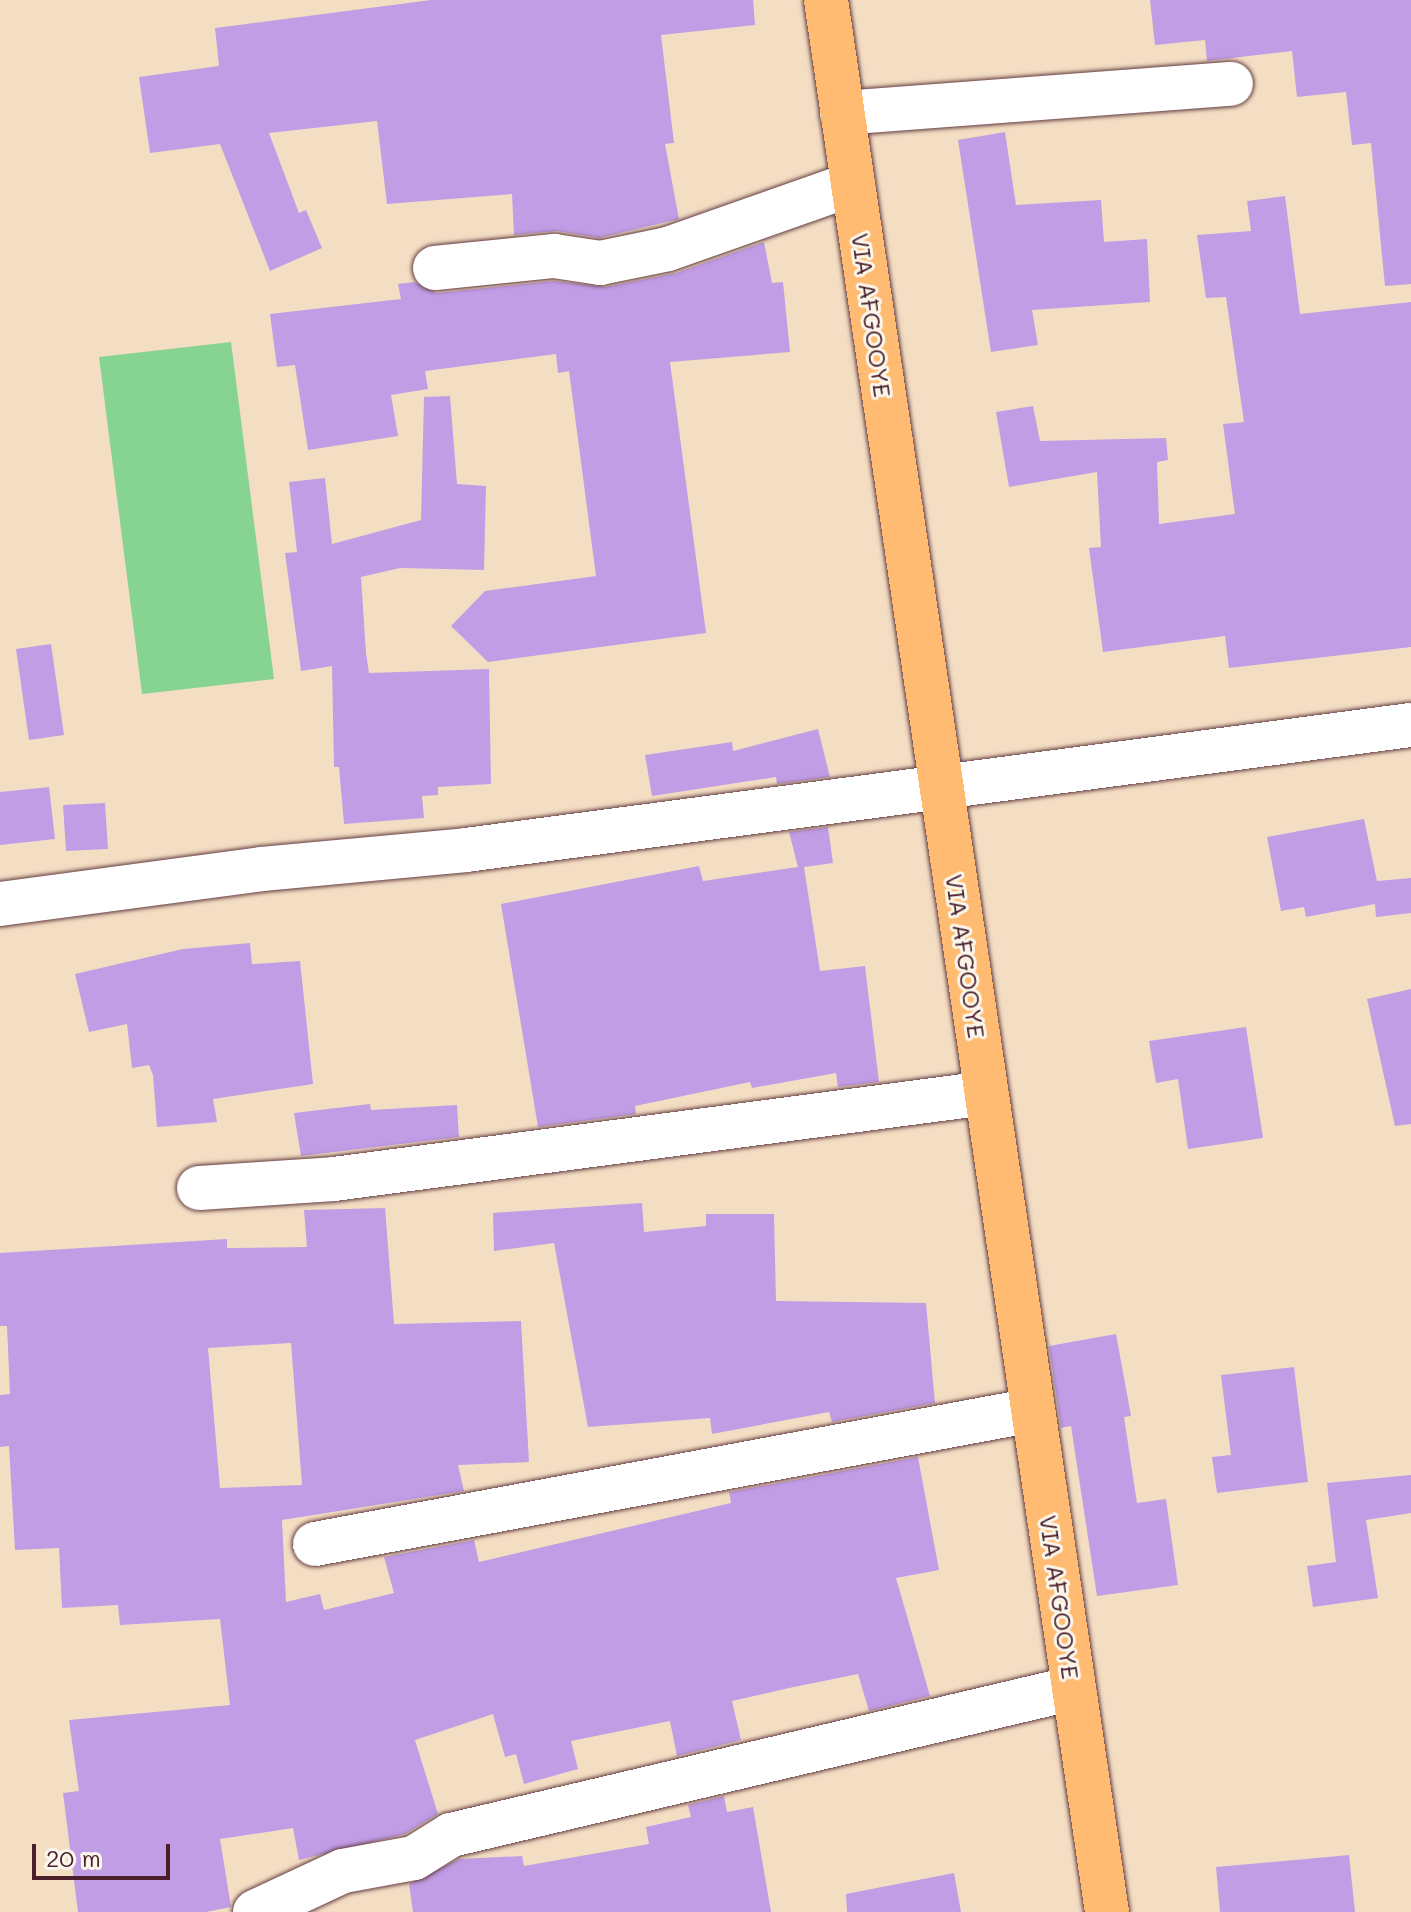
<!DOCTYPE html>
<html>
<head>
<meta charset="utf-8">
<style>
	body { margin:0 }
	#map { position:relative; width:1411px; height:1912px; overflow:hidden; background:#f4dec3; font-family:Mali,sans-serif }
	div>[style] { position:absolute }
	.green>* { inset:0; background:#87d391 }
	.building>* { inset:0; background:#c19de6 }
	.roads { filter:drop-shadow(0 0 2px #643c42) drop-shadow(0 0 2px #643c42) }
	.minor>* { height:44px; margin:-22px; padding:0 22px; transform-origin:22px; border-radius:22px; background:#fff }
	.major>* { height:44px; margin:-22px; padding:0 22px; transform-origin:22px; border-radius:22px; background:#ffbb71 }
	span { translate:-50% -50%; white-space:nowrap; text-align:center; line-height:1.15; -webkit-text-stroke:6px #fbf7ec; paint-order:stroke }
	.street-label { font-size:24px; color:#4a1f2b }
	.scale { position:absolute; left:32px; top:1844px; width:138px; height:36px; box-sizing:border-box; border:4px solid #4a1f2b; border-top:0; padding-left:10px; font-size:24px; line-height:28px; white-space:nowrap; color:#4a1f2b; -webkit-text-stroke:6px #fbf7ec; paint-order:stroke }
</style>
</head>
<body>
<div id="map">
	<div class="green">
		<i style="clip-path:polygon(231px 342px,274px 679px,142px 694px,99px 357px)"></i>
	</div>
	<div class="building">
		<i style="clip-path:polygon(431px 0,753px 0,755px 25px,661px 35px,674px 143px,665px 144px,679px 219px,599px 238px,557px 231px,514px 235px,512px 194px,387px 204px,377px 121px,269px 133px,299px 213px,306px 210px,322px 248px,270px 271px,220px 144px,150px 153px,139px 77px,219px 66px,215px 28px)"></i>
		<i style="clip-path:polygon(1150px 0,1411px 0,1411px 284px,1385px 286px,1371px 143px,1352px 145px,1346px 92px,1297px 97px,1292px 51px,1207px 61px,1205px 40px,1155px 45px)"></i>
		<i style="clip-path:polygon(1005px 132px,1016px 205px,1101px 200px,1104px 242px,1147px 239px,1150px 302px,1032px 310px,1038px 345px,991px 352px,958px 140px)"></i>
		<i style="clip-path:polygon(1285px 196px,1300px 314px,1411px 302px,1411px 647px,1229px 668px,1225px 636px,1103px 652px,1089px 548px,1101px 547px,1097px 472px,1009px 487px,996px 412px,1033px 406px,1040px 441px,1166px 438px,1168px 460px,1157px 462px,1159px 524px,1235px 514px,1223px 424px,1244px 422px,1226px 297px,1206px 298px,1197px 235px,1251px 231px,1247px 201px)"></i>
		<i style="clip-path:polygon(764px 242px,772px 283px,783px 282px,790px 352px,670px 362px,706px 633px,488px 662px,451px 626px,485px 591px,596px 576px,569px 371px,558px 373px,556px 354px,425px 371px,428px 389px,391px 395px,398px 436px,308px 450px,295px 365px,277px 367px,270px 314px,401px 299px,398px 284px,414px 282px,437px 293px,553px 281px,605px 287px,676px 273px)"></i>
		<i style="clip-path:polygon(450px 396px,457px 484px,486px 486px,484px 570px,400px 568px,361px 577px,366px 653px,369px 673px,489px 669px,491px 784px,438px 787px,438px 795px,422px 796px,424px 818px,344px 824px,339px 767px,334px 767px,332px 666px,301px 671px,285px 553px,297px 552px,289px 482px,325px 478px,332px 544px,421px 520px,424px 397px)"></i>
		<i style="clip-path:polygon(51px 644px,64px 735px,29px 740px,16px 649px)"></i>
		<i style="clip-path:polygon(818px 729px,830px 777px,777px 784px,776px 777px,652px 796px,645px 755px,732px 742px,733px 751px)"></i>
		<i style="clip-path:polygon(49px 787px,55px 839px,0 845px,0 792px)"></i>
		<i style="clip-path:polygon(105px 803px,108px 849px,66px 851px,63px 805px)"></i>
		<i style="clip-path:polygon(1364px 819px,1377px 881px,1411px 878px,1411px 913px,1376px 917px,1375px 904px,1306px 917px,1304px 907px,1281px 911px,1267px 837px)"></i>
		<i style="clip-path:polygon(828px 827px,833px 863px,804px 867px,820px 971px,865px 966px,879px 1082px,838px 1087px,836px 1073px,752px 1088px,750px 1082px,635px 1106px,636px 1114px,538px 1127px,501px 904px,699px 866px,703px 881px,798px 867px,789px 832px)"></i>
		<i style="clip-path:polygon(250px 943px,252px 964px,300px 961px,313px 1084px,213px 1099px,217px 1122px,157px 1127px,153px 1075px,149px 1065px,132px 1068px,127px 1024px,89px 1032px,75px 974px,183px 949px)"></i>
		<i style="clip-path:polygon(1411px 989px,1411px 1124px,1395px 1126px,1367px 999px)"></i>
		<i style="clip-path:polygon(1246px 1027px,1263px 1138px,1188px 1149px,1178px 1079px,1156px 1083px,1149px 1041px)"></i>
		<i style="clip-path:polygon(370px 1104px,371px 1110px,457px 1105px,459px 1137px,301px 1156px,294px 1113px)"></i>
		<i style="clip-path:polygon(642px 1203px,644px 1232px,706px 1226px,706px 1214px,774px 1214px,776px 1301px,926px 1303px,935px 1403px,832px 1422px,829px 1412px,712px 1434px,710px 1418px,588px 1427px,554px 1243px,494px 1251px,493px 1213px)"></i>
		<i style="clip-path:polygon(evenodd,385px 1208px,394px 1324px,521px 1321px,529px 1462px,458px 1465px,464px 1491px,282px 1520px,286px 1602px,320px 1594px,324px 1610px,394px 1593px,384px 1557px,474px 1540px,479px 1562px,731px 1503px,729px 1492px,918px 1457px,939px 1570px,896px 1578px,930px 1696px,869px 1711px,858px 1674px,789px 1688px,732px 1701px,741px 1740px,677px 1756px,670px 1721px,571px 1741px,578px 1769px,524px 1784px,516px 1754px,505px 1757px,493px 1714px,415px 1740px,438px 1814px,405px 1834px,299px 1860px,293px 1828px,220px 1839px,231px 1907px,206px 1912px,78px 1912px,63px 1793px,79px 1791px,69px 1720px,230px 1705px,220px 1619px,120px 1625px,118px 1605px,62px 1608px,59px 1548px,15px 1550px,9px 1446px,0 1447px,0 1395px,10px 1394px,7px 1326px,0 1326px,0 1253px,227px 1239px,227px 1248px,307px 1247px,304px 1210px,385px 1208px,291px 1343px,302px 1485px,220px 1488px,208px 1348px,291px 1343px)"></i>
		<i style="clip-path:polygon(1116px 1334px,1131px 1416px,1124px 1417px,1137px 1503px,1166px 1499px,1178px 1585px,1097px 1596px,1071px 1426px,1061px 1428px,1049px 1346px)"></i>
		<i style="clip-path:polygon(1294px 1367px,1308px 1482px,1217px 1493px,1212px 1457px,1231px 1455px,1221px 1375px)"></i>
		<i style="clip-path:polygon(1411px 1475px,1411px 1513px,1366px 1520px,1378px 1598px,1313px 1607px,1307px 1566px,1336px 1562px,1327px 1483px)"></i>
		<i style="clip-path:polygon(724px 1796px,727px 1812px,753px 1807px,771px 1912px,413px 1912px,409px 1884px,459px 1859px,522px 1856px,524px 1866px,649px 1844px,646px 1827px,691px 1817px,688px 1805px)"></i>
		<i style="clip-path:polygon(1349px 1855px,1355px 1912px,1220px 1912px,1216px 1867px)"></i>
		<i style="clip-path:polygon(954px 1873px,961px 1912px,847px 1912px,846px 1894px)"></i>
	</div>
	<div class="roads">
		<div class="minor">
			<i style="left:842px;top:113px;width:390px;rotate:-4.3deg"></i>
			<i style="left:435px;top:268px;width:120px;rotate:-5.8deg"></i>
			<i style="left:554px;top:256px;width:47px;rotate:8.7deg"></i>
			<i style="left:600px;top:263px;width:69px;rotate:-11.6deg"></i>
			<i style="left:668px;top:249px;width:196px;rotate:-19.4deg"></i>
			<i style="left:0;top:904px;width:264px;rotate:-7.6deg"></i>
			<i style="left:262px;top:869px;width:205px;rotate:-5.3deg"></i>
			<i style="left:466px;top:850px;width:953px;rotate:-7.54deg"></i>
			<i style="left:199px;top:1188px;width:135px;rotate:-3.8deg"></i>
			<i style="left:334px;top:1179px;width:658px;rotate:-7.51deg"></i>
			<i style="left:315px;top:1544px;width:730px;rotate:-10.57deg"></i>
			<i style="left:255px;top:1912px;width:97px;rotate:-25deg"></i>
			<i style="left:343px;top:1871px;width:72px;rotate:-10.4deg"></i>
			<i style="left:414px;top:1858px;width:44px;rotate:-31.9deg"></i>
			<i style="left:451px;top:1835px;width:640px;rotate:-13.28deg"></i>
		</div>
		<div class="major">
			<i style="left:826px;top:0;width:1933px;rotate:81.64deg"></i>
		</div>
	</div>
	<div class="street-label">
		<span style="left:872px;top:315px;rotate:82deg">VIA AFGOOYE</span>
		<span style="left:966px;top:956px;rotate:82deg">VIA AFGOOYE</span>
		<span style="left:1060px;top:1597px;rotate:82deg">VIA AFGOOYE</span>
	</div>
	<div class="scale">20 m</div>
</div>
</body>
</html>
